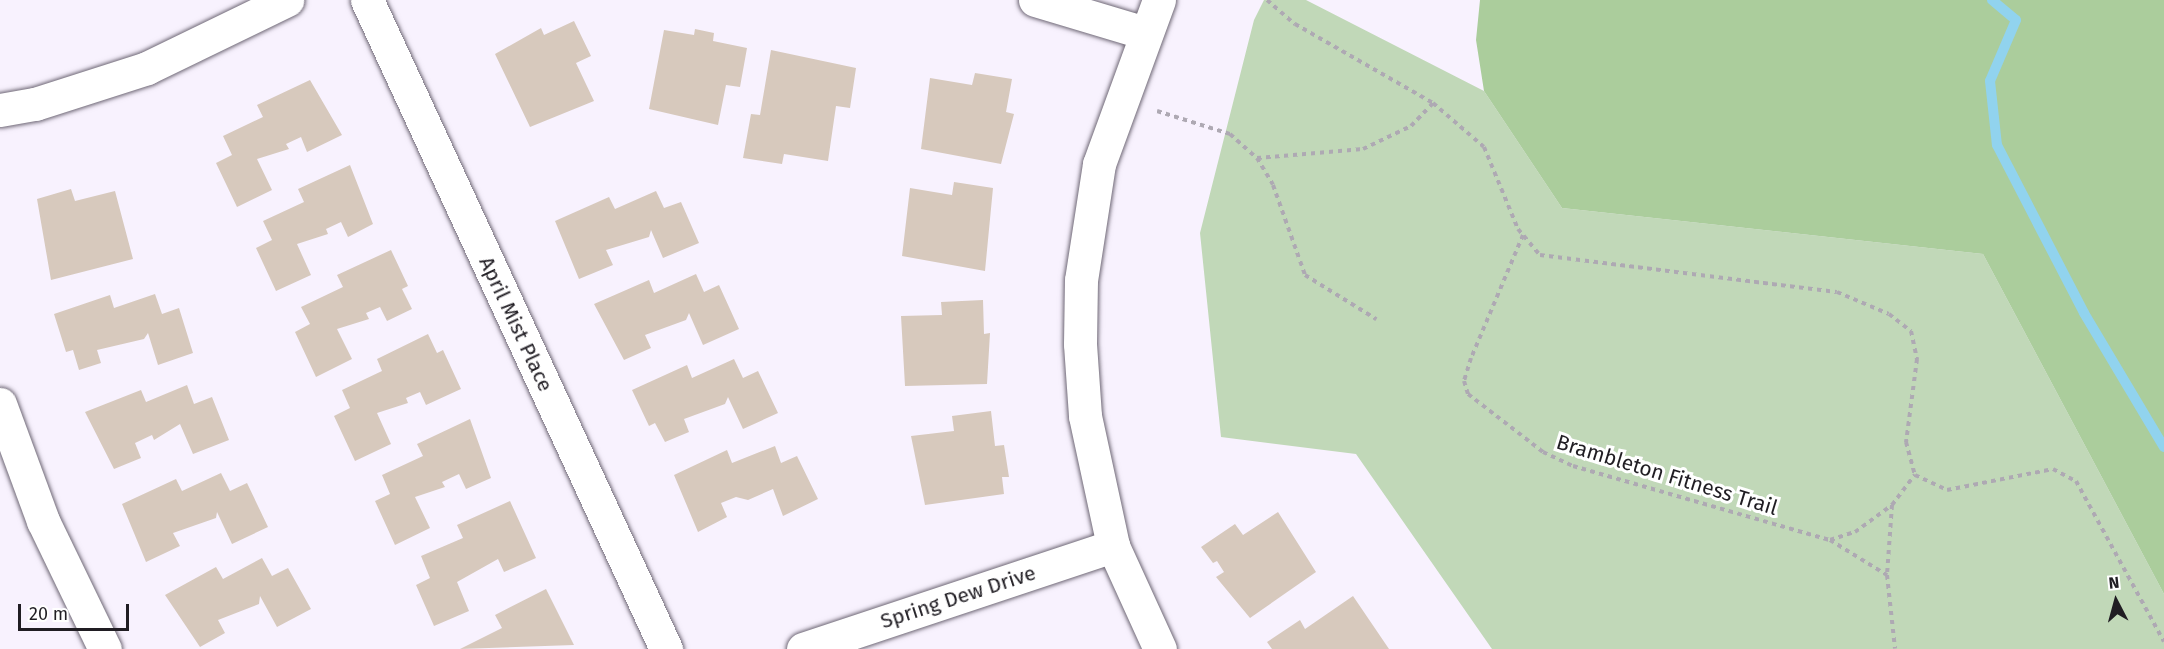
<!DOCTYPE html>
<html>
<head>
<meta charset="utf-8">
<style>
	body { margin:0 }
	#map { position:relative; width:2164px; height:649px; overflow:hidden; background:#f8f2fe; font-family:"Fira Sans",sans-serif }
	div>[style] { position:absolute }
	.green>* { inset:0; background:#c1d8b8 }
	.forest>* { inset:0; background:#abcd9c }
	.stream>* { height:10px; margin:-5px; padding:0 5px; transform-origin:5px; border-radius:5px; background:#91d3ee }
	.building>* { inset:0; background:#d7c9bd }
	.path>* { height:4px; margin-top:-2px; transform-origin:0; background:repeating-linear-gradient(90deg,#aea9b3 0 4.5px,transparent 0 9px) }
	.roads { filter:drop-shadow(0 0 2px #6f6876) drop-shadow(0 0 2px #6f6876) }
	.minor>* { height:33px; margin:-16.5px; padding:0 16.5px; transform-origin:16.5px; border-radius:16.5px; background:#fff }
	span { translate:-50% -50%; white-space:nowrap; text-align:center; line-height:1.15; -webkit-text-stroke:6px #fff; paint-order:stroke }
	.street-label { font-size:21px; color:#201d23 }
	.north { position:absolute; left:2086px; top:571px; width:60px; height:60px; -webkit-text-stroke:4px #fff; paint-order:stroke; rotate:354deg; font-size:16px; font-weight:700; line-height:24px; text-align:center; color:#201d23 }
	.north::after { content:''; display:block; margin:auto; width:21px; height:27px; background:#201d23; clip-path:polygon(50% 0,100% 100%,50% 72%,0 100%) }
	.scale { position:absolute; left:18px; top:604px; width:111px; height:27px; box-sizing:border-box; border:3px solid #201d23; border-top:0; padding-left:8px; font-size:18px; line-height:21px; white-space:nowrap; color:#201d23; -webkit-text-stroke:4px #fff; paint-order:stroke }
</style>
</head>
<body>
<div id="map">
	<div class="green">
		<i style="clip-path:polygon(1264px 0,1306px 0,1484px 91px,1562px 208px,1983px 254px,2164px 594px,2164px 649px,1492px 649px,1356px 454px,1221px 437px,1200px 233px,1254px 20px)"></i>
	</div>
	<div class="forest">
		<i style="clip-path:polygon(1480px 0,2164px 0,2164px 594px,1983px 254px,1562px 208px,1484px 91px,1476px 40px)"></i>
	</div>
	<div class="stream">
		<i style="left:1992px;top:0;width:31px;rotate:40deg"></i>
		<i style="left:2016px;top:20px;width:66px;rotate:113.1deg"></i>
		<i style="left:1990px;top:81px;width:64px;rotate:83.8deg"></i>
		<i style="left:1997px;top:145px;width:189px;rotate:62.6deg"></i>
		<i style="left:2084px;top:313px;width:156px;rotate:59.2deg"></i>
	</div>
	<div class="building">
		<i style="clip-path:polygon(574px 21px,591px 56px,576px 63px,594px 101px,530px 127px,495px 54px,541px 28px,544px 35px)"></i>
		<i style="clip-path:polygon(695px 29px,714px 33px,713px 41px,747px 48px,740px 87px,726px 85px,718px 125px,649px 109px,664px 30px,694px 35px)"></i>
		<i style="clip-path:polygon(771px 50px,856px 68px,850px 108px,836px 106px,828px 161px,784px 154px,782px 164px,743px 158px,751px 114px,760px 115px)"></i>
		<i style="clip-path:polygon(975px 73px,1012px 79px,1006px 112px,1014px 114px,1001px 164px,921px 149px,930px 78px,972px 85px)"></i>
		<i style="clip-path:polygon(310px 80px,342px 135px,307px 152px,301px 137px,286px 144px,289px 149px,257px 159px,272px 190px,237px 207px,216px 163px,232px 155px,223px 136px,263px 117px,257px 105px)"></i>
		<i style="clip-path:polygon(350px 165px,373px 224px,348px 237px,341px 222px,326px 229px,328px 234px,297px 244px,311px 275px,276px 291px,256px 248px,272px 240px,263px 221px,304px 202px,298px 189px)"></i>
		<i style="clip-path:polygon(954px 182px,993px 188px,985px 271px,902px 256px,910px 188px,952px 195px)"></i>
		<i style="clip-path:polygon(71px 189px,75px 201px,115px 191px,133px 259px,51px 280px,37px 199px)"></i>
		<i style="clip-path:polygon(656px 191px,664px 208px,681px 202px,699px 243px,663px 258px,651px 230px,649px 237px,606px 250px,613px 265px,579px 279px,555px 221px,609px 197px,615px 209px)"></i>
		<i style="clip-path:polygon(391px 250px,408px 286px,402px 289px,412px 309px,387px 321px,380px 307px,366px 313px,369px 319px,337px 329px,352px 359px,316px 377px,295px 332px,310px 324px,301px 307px,343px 287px,337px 275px)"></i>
		<i style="clip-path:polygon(696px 274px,704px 292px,719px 285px,739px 329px,703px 345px,689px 313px,686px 320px,645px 335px,651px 348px,624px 360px,594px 304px,649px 280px,654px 293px)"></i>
		<i style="clip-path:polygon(155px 294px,162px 314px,179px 308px,193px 353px,158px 365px,148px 333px,144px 339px,97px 350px,101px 363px,79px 370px,73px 350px,66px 352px,54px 314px,110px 295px,114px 308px)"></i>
		<i style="clip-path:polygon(983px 300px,984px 334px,990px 333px,987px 384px,905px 386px,901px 316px,942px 315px,941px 302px)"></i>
		<i style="clip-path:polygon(428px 334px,437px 353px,443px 350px,461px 389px,426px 405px,420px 392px,406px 398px,408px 403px,377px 413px,391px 444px,355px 461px,334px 416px,350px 408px,342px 390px,382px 371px,377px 359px)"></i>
		<i style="clip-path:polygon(734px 359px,743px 378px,758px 371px,778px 413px,743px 429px,728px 397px,725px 404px,684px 419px,689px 432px,665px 442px,655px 423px,649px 426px,632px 390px,687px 365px,692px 378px)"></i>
		<i style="clip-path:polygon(187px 385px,194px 404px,212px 397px,229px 440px,193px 454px,180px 424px,154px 440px,152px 435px,135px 443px,141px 458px,114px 469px,85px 412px,141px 390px,146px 402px)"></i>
		<i style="clip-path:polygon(991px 411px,995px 446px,1004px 445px,1009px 477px,1002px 477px,1004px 494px,925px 505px,911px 436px,954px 431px,952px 416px)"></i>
		<i style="clip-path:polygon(470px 419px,491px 478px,466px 489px,459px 474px,442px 482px,445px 487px,415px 497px,430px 528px,395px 545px,375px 501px,390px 494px,382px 475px,423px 456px,417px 444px)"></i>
		<i style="clip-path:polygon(775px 446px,781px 463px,797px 456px,818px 499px,783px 516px,773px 489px,748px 500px,736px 497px,721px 503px,727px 517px,698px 532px,674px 475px,727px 450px,732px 463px)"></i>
		<i style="clip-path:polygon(221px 473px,230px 491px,247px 483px,268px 527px,232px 544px,217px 512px,216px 518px,173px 533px,180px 546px,146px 562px,122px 504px,176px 479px,182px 491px)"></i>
		<i style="clip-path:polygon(510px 501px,536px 558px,504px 572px,498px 559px,457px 582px,469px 611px,434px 626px,416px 585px,430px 578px,421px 556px,463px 538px,457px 525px)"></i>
		<i style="clip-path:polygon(1278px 512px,1316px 572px,1250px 618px,1216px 577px,1224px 572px,1217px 561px,1213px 563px,1201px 547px,1235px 524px,1243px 535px)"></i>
		<i style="clip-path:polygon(262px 558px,272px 576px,288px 568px,311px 609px,277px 627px,260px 596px,259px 604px,218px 620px,225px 633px,200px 647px,165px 595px,216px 567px,223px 579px)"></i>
		<i style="clip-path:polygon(546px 589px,574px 645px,460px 649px,502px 628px,495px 615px)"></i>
		<i style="clip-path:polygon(1353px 596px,1389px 649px,1272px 649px,1267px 642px,1300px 620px,1305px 629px)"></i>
	</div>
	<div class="path">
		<i style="left:1267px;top:0;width:37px;rotate:41deg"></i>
		<i style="left:1295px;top:24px;width:159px;rotate:29.8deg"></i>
		<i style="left:1433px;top:103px;width:67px;rotate:40.8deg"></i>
		<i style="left:1484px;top:147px;width:89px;rotate:67.5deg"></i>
		<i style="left:1518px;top:229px;width:34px;rotate:50deg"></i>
		<i style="left:1540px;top:255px;width:299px;rotate:7.1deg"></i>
		<i style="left:1837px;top:292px;width:56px;rotate:22.9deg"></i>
		<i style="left:1889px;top:314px;width:28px;rotate:38deg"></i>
		<i style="left:1911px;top:331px;width:29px;rotate:78deg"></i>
		<i style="left:1917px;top:359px;width:84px;rotate:97.5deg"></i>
		<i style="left:1906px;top:442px;width:34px;rotate:75deg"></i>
		<i style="left:1915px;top:475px;width:35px;rotate:25deg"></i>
		<i style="left:1947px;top:490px;width:108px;rotate:-11.2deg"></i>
		<i style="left:2053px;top:469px;width:26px;rotate:28deg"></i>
		<i style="left:2076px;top:481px;width:183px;rotate:61.3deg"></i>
		<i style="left:1157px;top:111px;width:77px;rotate:17.5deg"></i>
		<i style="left:1230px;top:134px;width:36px;rotate:42deg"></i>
		<i style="left:1257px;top:158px;width:31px;rotate:59deg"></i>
		<i style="left:1273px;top:185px;width:96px;rotate:70.4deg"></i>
		<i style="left:1305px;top:275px;width:84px;rotate:31.8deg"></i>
		<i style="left:1257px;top:158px;width:106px;rotate:-4.9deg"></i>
		<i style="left:1363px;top:149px;width:53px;rotate:-25.6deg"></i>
		<i style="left:1411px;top:126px;width:32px;rotate:-46deg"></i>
		<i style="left:1523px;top:235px;width:134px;rotate:112.9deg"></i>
		<i style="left:1471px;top:358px;width:24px;rotate:107deg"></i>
		<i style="left:1464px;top:381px;width:14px;rotate:73deg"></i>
		<i style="left:1468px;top:394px;width:95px;rotate:37.7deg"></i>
		<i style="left:1543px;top:452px;width:33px;rotate:25deg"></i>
		<i style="left:1573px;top:466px;width:267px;rotate:16.1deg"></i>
		<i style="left:1830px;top:540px;width:67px;rotate:31.6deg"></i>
		<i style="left:1892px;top:505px;width:70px;rotate:94.1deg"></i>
		<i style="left:1887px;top:575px;width:74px;rotate:83.8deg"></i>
		<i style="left:1830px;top:540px;width:26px;rotate:-18deg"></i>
		<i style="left:1855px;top:532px;width:46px;rotate:-36.1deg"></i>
		<i style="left:1892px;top:505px;width:38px;rotate:-53deg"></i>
	</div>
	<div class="roads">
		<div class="minor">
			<i style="left:367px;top:0;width:715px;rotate:65.26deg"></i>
			<i style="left:1035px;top:0;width:115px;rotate:16.7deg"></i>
			<i style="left:1159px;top:0;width:175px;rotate:110.1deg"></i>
			<i style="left:1099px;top:164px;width:117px;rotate:98.8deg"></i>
			<i style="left:1081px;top:280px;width:64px;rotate:90.9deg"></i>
			<i style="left:1080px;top:344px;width:72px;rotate:86deg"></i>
			<i style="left:1085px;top:416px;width:133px;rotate:77.8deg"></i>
			<i style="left:1113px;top:546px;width:113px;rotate:65.5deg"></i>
			<i style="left:0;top:110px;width:36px;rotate:-10deg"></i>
			<i style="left:35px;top:104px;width:118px;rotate:-17.8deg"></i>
			<i style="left:147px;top:68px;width:156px;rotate:-25.9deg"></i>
			<i style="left:0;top:404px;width:125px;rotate:69.8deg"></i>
			<i style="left:43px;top:521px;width:142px;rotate:64.2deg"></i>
			<i style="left:803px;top:649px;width:327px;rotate:-18.4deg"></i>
		</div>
	</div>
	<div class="street-label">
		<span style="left:516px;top:324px;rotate:65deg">April Mist Place</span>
		<span style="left:1667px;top:475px;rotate:17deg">Brambleton Fitness Trail</span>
		<span style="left:958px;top:597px;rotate:-18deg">Spring Dew Drive</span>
	</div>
	<div class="north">N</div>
	<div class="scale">20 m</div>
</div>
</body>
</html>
